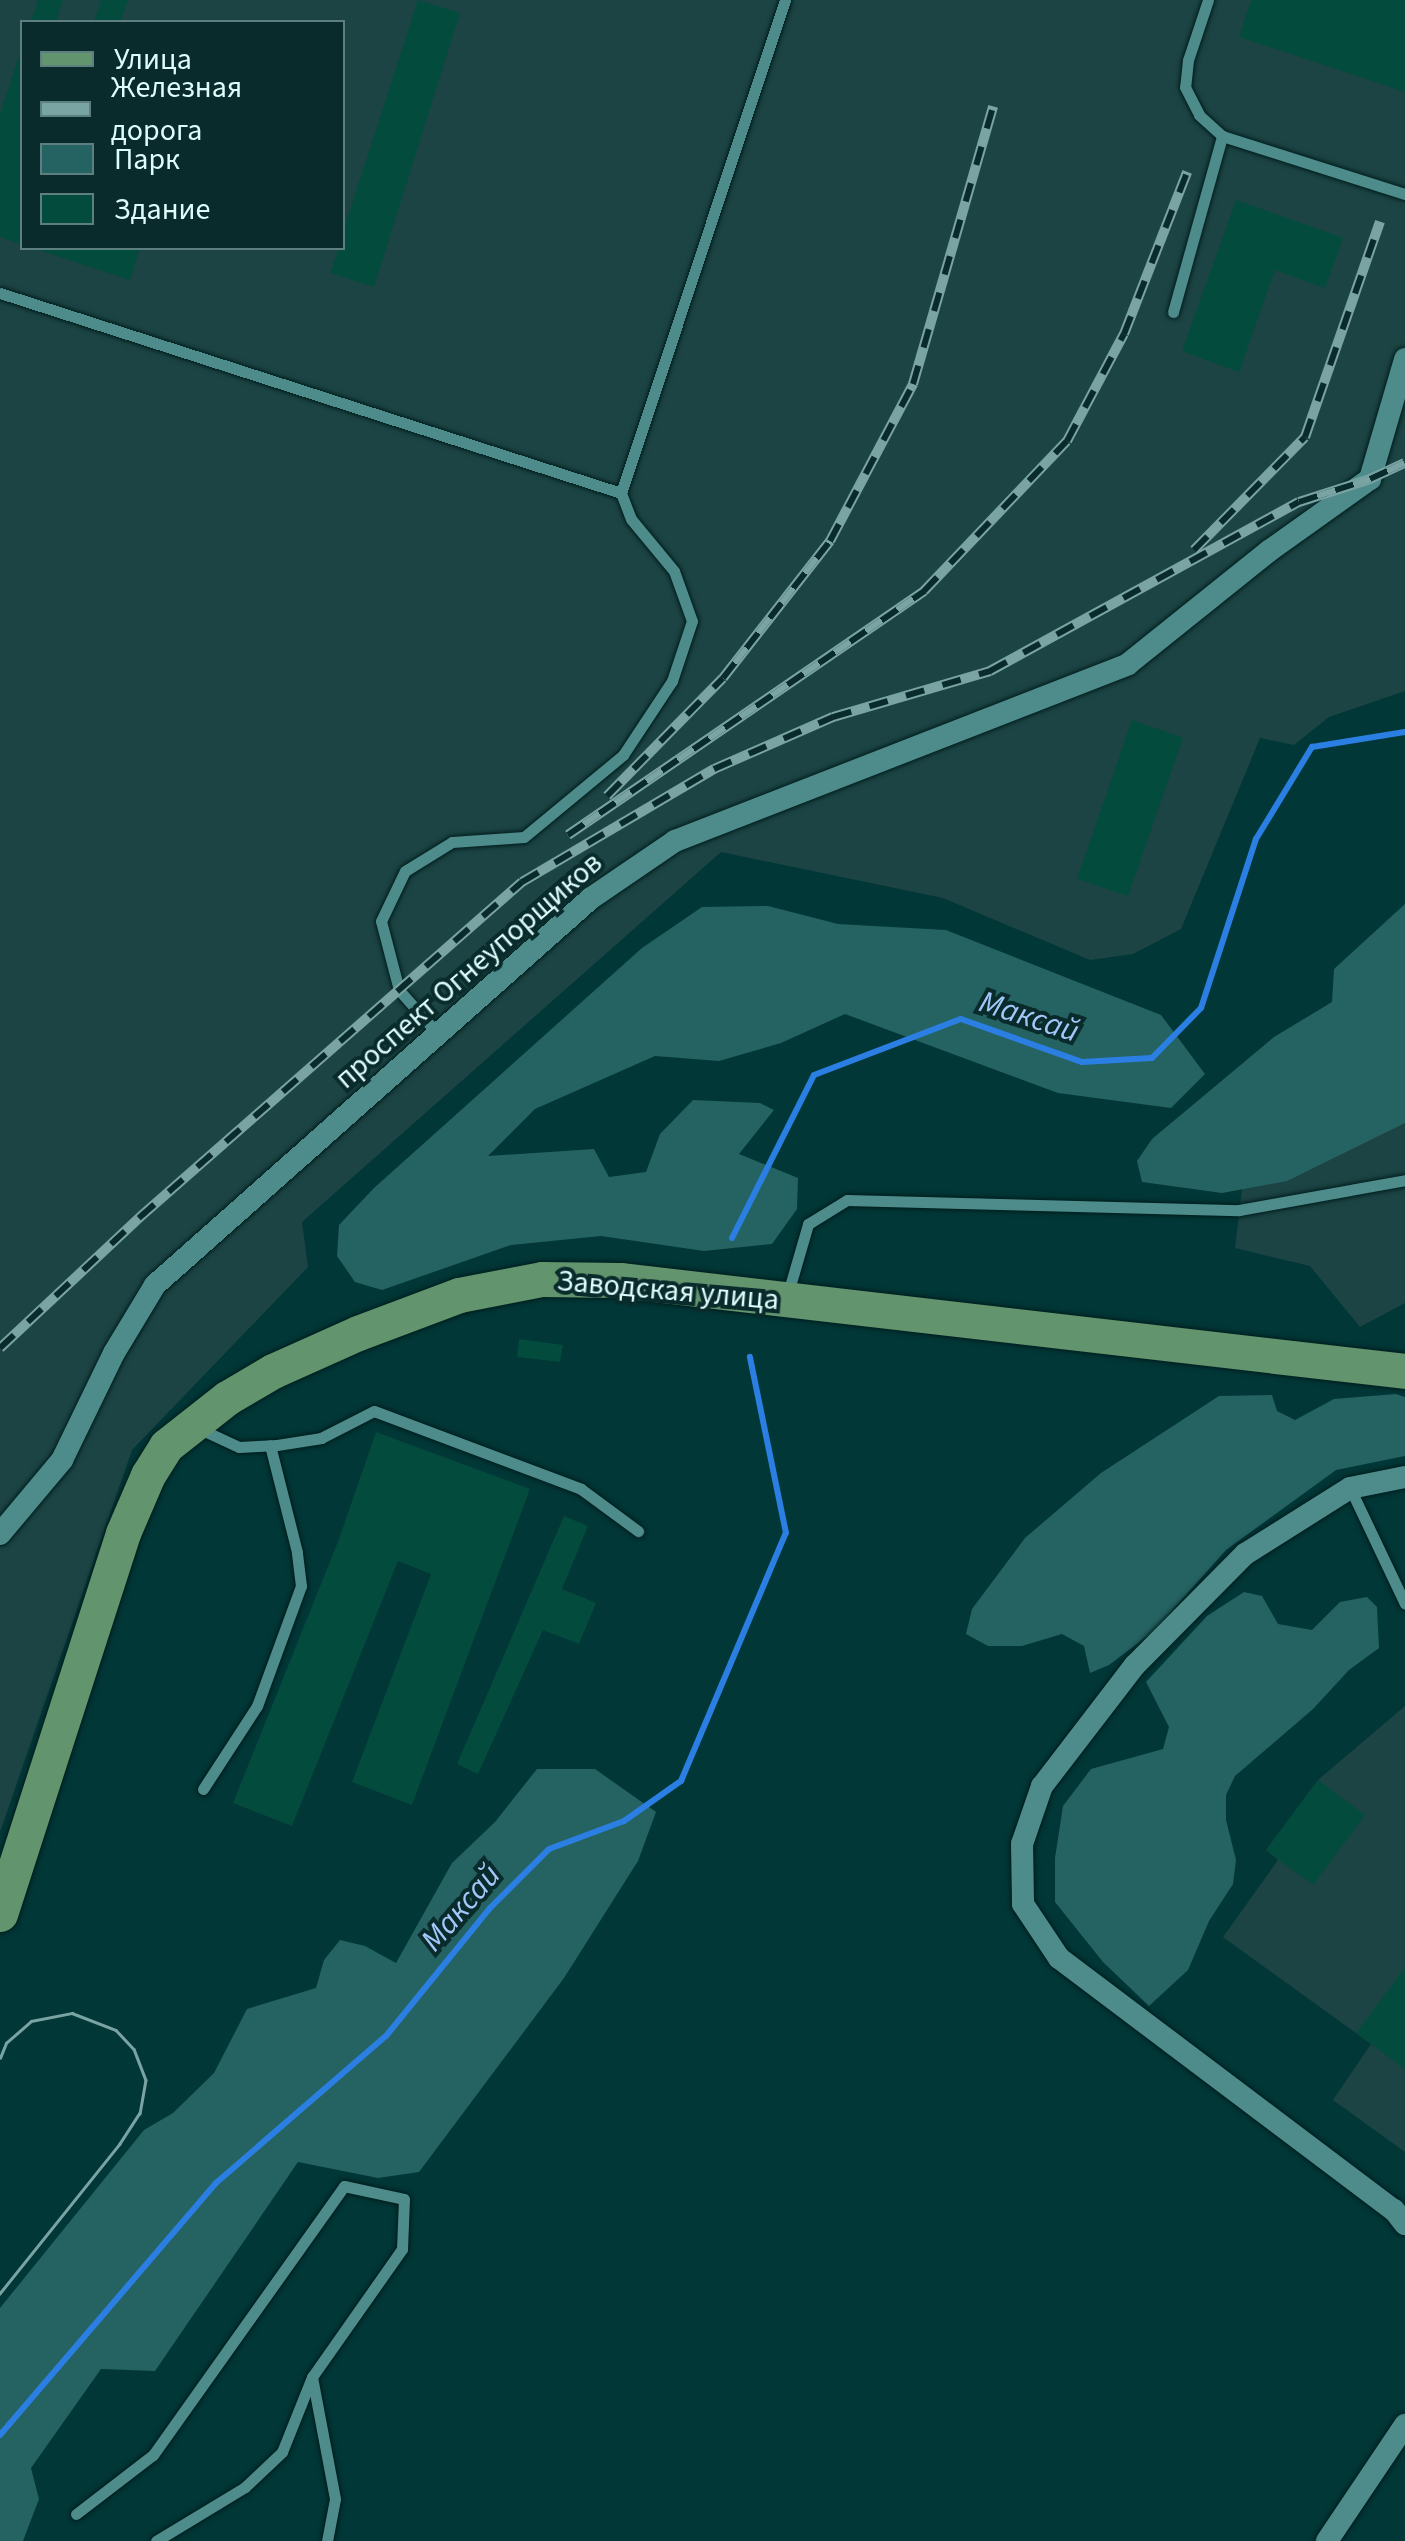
<!DOCTYPE html>
<html>
<head>
<meta charset="utf-8">
<style>
	body { margin:0 }
	#map { position:relative; width:1405px; height:2541px; overflow:hidden; background:#023737; font-family:"Source Sans 3",sans-serif }
	div>[style] { position:absolute }
	.built>* { inset:0; background:#1c4444 }
	.green>* { inset:0; background:#256262 }
	.stream>* { height:6px; margin:-3px; padding:0 3px; transform-origin:3px; border-radius:3px; background:#2c7fe2 }
	.building>* { inset:0; background:#034b3d }
	.roads { filter:drop-shadow(0 0 2px #001d1d) drop-shadow(0 0 2px #001d1d) }
	.service>* { height:11px; margin:-5.5px; padding:0 5.5px; transform-origin:5.5px; border-radius:5.5px; background:#4e8c8b }
	.minor>* { height:22px; margin:-11px; padding:0 11px; transform-origin:11px; border-radius:11px; background:#4e8c8b }
	.primary>* { height:35px; margin:-17.5px; padding:0 17.5px; transform-origin:17.5px; border-radius:17.5px; background:#62946d }
	.tram>* { height:2.5px; margin:-1.25px; padding:0 1.25px; transform-origin:1.25px; border-radius:1.25px; background:#7aa3a3 }
	.rail>* { height:10px; margin-top:-5px; transform-origin:0; background:repeating-linear-gradient(90deg,#092b2b 0 19px,#7aa3a3 0 38px); box-sizing:border-box; border-block:2px solid #7aa3a3 }
	span { translate:-50% -50%; white-space:nowrap; text-align:center; line-height:1.15; -webkit-text-stroke:8px #092b2b; paint-order:stroke }
	.street-label { font-size:30px; color:#defcfc }
	.water-label { font-size:32px; color:#a2c7f8; font-style:italic }
	.legend { position:absolute; left:20px; top:20px; width:325px; height:230px; box-sizing:border-box; background:#092b2b; border:2px solid #5e7f7f; margin:0; padding:12px 18px; list-style:none; font-size:30px; color:#defcfc }
	.legend li { display:flex; align-items:center; gap:20px; height:50px }
	.legend b { width:50px; border:2px solid #5e7f7f }
</style>
</head>
<body>
<div id="map">
	<div class="built">
		<i style="clip-path:polygon(evenodd,0 0,1405px 0,1405px 691px,1329px 717px,1294px 745px,1260px 738px,1181px 929px,1133px 954px,1090px 960px,943px 898px,721px 852px,302px 1222px,308px 1267px,132px 1450px,0 1832px,0 0,22px 22px,342px 22px,342px 248px,22px 248px,22px 22px)"></i>
		<i style="clip-path:polygon(1405px 952px,1405px 1303px,1360px 1327px,1310px 1266px,1235px 1248px,1254px 1087px)"></i>
		<i style="clip-path:polygon(1405px 1706px,1405px 2152px,1333px 2100px,1371px 2044px,1223px 1937px,1278px 1860px,1266px 1850px,1318px 1780px)"></i>
	</div>
	<div class="green">
		<i style="clip-path:polygon(1405px 904px,1405px 1123px,1287px 1181px,1222px 1193px,1142px 1182px,1137px 1161px,1152px 1139px,1274px 1037px,1332px 1002px,1334px 969px)"></i>
		<i style="clip-path:polygon(768px 906px,838px 924px,946px 930px,1161px 1015px,1205px 1074px,1171px 1108px,1058px 1093px,845px 1014px,781px 1043px,719px 1061px,655px 1056px,535px 1109px,488px 1156px,594px 1149px,609px 1177px,646px 1172px,660px 1134px,693px 1100px,760px 1103px,774px 1110px,739px 1154px,798px 1178px,797px 1209px,772px 1244px,704px 1251px,601px 1236px,511px 1245px,382px 1290px,355px 1282px,337px 1256px,339px 1225px,374px 1188px,642px 948px,702px 907px)"></i>
		<i style="clip-path:polygon(1396px 1394px,1405px 1397px,1405px 1456px,1336px 1470px,1226px 1550px,1154px 1631px,1109px 1665px,1090px 1673px,1084px 1646px,1062px 1634px,1022px 1646px,988px 1646px,966px 1634px,972px 1609px,1025px 1538px,1101px 1473px,1219px 1396px,1272px 1395px,1277px 1411px,1295px 1420px,1334px 1399px)"></i>
		<i style="clip-path:polygon(1244px 1592px,1262px 1596px,1278px 1624px,1312px 1630px,1340px 1602px,1367px 1597px,1377px 1607px,1379px 1648px,1349px 1670px,1313px 1709px,1235px 1776px,1226px 1795px,1226px 1820px,1236px 1860px,1233px 1884px,1209px 1921px,1188px 1970px,1149px 2006px,1103px 1962px,1055px 1902px,1055px 1858px,1063px 1806px,1091px 1769px,1163px 1749px,1169px 1727px,1146px 1682px,1207px 1616px)"></i>
		<i style="clip-path:polygon(537px 1769px,595px 1769px,656px 1812px,638px 1861px,564px 1978px,419px 2172px,378px 2178px,298px 2162px,155px 2371px,101px 2369px,31px 2468px,39px 2499px,23px 2541px,0 2541px,0 2308px,144px 2130px,173px 2113px,214px 2073px,247px 2009px,316px 1988px,324px 1960px,340px 1940px,365px 1946px,396px 1963px,452px 1863px,495px 1822px)"></i>
	</div>
	<div class="stream">
		<i style="left:732px;top:1238px;width:182px;rotate:-63.3deg"></i>
		<i style="left:814px;top:1075px;width:157px;rotate:-20.9deg"></i>
		<i style="left:961px;top:1019px;width:128px;rotate:19.6deg"></i>
		<i style="left:1082px;top:1062px;width:70px;rotate:-3.3deg"></i>
		<i style="left:1152px;top:1058px;width:70px;rotate:-45.6deg"></i>
		<i style="left:1201px;top:1008px;width:178px;rotate:-72deg"></i>
		<i style="left:1256px;top:839px;width:108px;rotate:-58.7deg"></i>
		<i style="left:1312px;top:747px;width:94px;rotate:-9.2deg"></i>
		<i style="left:0;top:2435px;width:332px;rotate:-49.4deg"></i>
		<i style="left:216px;top:2183px;width:225px;rotate:-40.9deg"></i>
		<i style="left:386px;top:2036px;width:165px;rotate:-50.9deg"></i>
		<i style="left:490px;top:1908px;width:83px;rotate:-45deg"></i>
		<i style="left:549px;top:1849px;width:80px;rotate:-20.5deg"></i>
		<i style="left:624px;top:1821px;width:70px;rotate:-35.1deg"></i>
		<i style="left:681px;top:1781px;width:269px;rotate:-67.1deg"></i>
		<i style="left:786px;top:1533px;width:180px;rotate:-101.6deg"></i>
	</div>
	<div class="building">
		<i style="clip-path:polygon(38px 0,63px 0,56px 22px,31px 22px)"></i>
		<i style="clip-path:polygon(101px 0,128px 0,120px 22px,94px 22px)"></i>
		<i style="clip-path:polygon(418px 0,460px 13px,374px 287px,330px 273px,339px 248px,342px 248px,342px 235px)"></i>
		<i style="clip-path:polygon(1251px 0,1405px 0,1405px 92px,1239px 37px)"></i>
		<i style="clip-path:polygon(19px 56px,22px 57px,22px 245px,0 237px,0 114px)"></i>
		<i style="clip-path:polygon(1236px 200px,1343px 238px,1325px 288px,1275px 270px,1239px 372px,1182px 351px)"></i>
		<i style="clip-path:polygon(42px 248px,140px 248px,130px 280px,42px 251px)"></i>
		<i style="clip-path:polygon(1132px 720px,1183px 738px,1128px 896px,1077px 879px)"></i>
		<i style="clip-path:polygon(519px 1339px,563px 1345px,560px 1362px,517px 1357px)"></i>
		<i style="clip-path:polygon(376px 1432px,530px 1489px,412px 1805px,352px 1782px,431px 1574px,398px 1561px,292px 1826px,233px 1803px,339px 1539px)"></i>
		<i style="clip-path:polygon(564px 1516px,588px 1526px,562px 1589px,596px 1603px,579px 1644px,543px 1630px,478px 1774px,457px 1764px)"></i>
		<i style="clip-path:polygon(1318px 1780px,1365px 1815px,1313px 1885px,1266px 1850px)"></i>
		<i style="clip-path:polygon(1405px 1968px,1405px 2069px,1356px 2033px)"></i>
	</div>
	<div class="roads">
		<div class="service">
			<i style="left:1208px;top:0;width:63px;rotate:108.4deg"></i>
			<i style="left:1188px;top:60px;width:27px;rotate:96deg"></i>
			<i style="left:1185px;top:87px;width:31px;rotate:63deg"></i>
			<i style="left:1199px;top:115px;width:31px;rotate:42deg"></i>
			<i style="left:1222px;top:136px;width:192px;rotate:17.6deg"></i>
			<i style="left:0;top:293px;width:652px;rotate:17.85deg"></i>
			<i style="left:1173px;top:312px;width:183px;rotate:-74.4deg"></i>
			<i style="left:438px;top:1034px;width:59px;rotate:-131.6deg"></i>
			<i style="left:399px;top:990px;width:71px;rotate:-104.6deg"></i>
			<i style="left:381px;top:921px;width:55px;rotate:-64.4deg"></i>
			<i style="left:405px;top:871px;width:55px;rotate:-31.7deg"></i>
			<i style="left:452px;top:842px;width:72px;rotate:-4deg"></i>
			<i style="left:524px;top:837px;width:129px;rotate:-39.6deg"></i>
			<i style="left:623px;top:755px;width:89px;rotate:-56.5deg"></i>
			<i style="left:672px;top:681px;width:63px;rotate:-71.6deg"></i>
			<i style="left:692px;top:621px;width:53px;rotate:-109.8deg"></i>
			<i style="left:674px;top:571px;width:67px;rotate:-129.6deg"></i>
			<i style="left:631px;top:519px;width:28px;rotate:-111deg"></i>
			<i style="left:621px;top:493px;width:520px;rotate:-71.6deg"></i>
			<i style="left:788px;top:1293px;width:72px;rotate:-73.8deg"></i>
			<i style="left:808px;top:1224px;width:46px;rotate:-31.6deg"></i>
			<i style="left:847px;top:1200px;width:392px;rotate:1.5deg"></i>
			<i style="left:1239px;top:1210px;width:169px;rotate:-10.2deg"></i>
			<i style="left:198px;top:1428px;width:45px;rotate:24.9deg"></i>
			<i style="left:239px;top:1447px;width:38px;rotate:-3deg"></i>
			<i style="left:277px;top:1445px;width:45px;rotate:-9deg"></i>
			<i style="left:321px;top:1438px;width:59px;rotate:-27deg"></i>
			<i style="left:374px;top:1411px;width:221px;rotate:20.6deg"></i>
			<i style="left:581px;top:1489px;width:71px;rotate:36.4deg"></i>
			<i style="left:1350px;top:1488px;width:128px;rotate:64.6deg"></i>
			<i style="left:203px;top:1789px;width:99px;rotate:-57deg"></i>
			<i style="left:257px;top:1706px;width:128px;rotate:-69.9deg"></i>
			<i style="left:301px;top:1586px;width:34px;rotate:-97deg"></i>
			<i style="left:297px;top:1552px;width:110px;rotate:-104.2deg"></i>
			<i style="left:76px;top:2514px;width:97px;rotate:-37.5deg"></i>
			<i style="left:153px;top:2455px;width:330px;rotate:-54.6deg"></i>
			<i style="left:344px;top:2186px;width:61px;rotate:12.2deg"></i>
			<i style="left:404px;top:2199px;width:50px;rotate:92.3deg"></i>
			<i style="left:402px;top:2249px;width:156px;rotate:125.1deg"></i>
			<i style="left:312px;top:2377px;width:124px;rotate:79.3deg"></i>
			<i style="left:335px;top:2499px;width:43px;rotate:100.8deg"></i>
			<i style="left:156px;top:2541px;width:104px;rotate:-31.2deg"></i>
			<i style="left:245px;top:2487px;width:51px;rotate:-43.4deg"></i>
			<i style="left:282px;top:2452px;width:81px;rotate:-68.2deg"></i>
		</div>
		<div class="minor">
			<i style="left:1405px;top:1477px;width:56px;rotate:168.7deg"></i>
			<i style="left:1350px;top:1488px;width:124px;rotate:147.8deg"></i>
			<i style="left:1245px;top:1554px;width:156px;rotate:134.7deg"></i>
			<i style="left:1135px;top:1665px;width:153px;rotate:127.5deg"></i>
			<i style="left:1042px;top:1786px;width:61px;rotate:109deg"></i>
			<i style="left:1022px;top:1844px;width:60px;rotate:89deg"></i>
			<i style="left:1023px;top:1904px;width:65px;rotate:56.3deg"></i>
			<i style="left:1059px;top:1958px;width:419px;rotate:37deg"></i>
			<i style="left:1394px;top:2210px;width:18px;rotate:52deg"></i>
			<i style="left:0;top:1534px;width:97px;rotate:-50deg"></i>
			<i style="left:62px;top:1460px;width:119px;rotate:-64.1deg"></i>
			<i style="left:114px;top:1353px;width:79px;rotate:-58.9deg"></i>
			<i style="left:155px;top:1285px;width:582px;rotate:-41.58deg"></i>
			<i style="left:590px;top:899px;width:103px;rotate:-34.3deg"></i>
			<i style="left:675px;top:841px;width:486px;rotate:-21.3deg"></i>
			<i style="left:1128px;top:664px;width:181px;rotate:-38.7deg"></i>
			<i style="left:1269px;top:551px;width:124px;rotate:-35.5deg"></i>
			<i style="left:1370px;top:479px;width:125px;rotate:-73.7deg"></i>
			<i style="left:1327px;top:2541px;width:140px;rotate:-56.1deg"></i>
		</div>
		<div class="primary">
			<i style="left:0;top:1914px;width:400px;rotate:-72.1deg"></i>
			<i style="left:123px;top:1533px;width:63px;rotate:-66.7deg"></i>
			<i style="left:148px;top:1475px;width:34px;rotate:-58deg"></i>
			<i style="left:166px;top:1446px;width:78px;rotate:-38.2deg"></i>
			<i style="left:227px;top:1398px;width:53px;rotate:-30.4deg"></i>
			<i style="left:273px;top:1371px;width:93px;rotate:-24.1deg"></i>
			<i style="left:358px;top:1333px;width:108px;rotate:-20.6deg"></i>
			<i style="left:459px;top:1295px;width:85px;rotate:-10.9deg"></i>
			<i style="left:542px;top:1279px;width:78px;rotate:0.7deg"></i>
			<i style="left:620px;top:1280px;width:790px;rotate:6.61deg"></i>
		</div>
	</div>
	<div class="tram">
		<i style="left:0;top:2058px;width:16px;rotate:-68deg"></i>
		<i style="left:6px;top:2043px;width:33px;rotate:-41deg"></i>
		<i style="left:31px;top:2021px;width:42px;rotate:-11deg"></i>
		<i style="left:72px;top:2013px;width:47px;rotate:21.1deg"></i>
		<i style="left:116px;top:2030px;width:26px;rotate:47deg"></i>
		<i style="left:134px;top:2049px;width:33px;rotate:69deg"></i>
		<i style="left:146px;top:2080px;width:34px;rotate:100deg"></i>
		<i style="left:140px;top:2113px;width:37px;rotate:123deg"></i>
		<i style="left:120px;top:2144px;width:192px;rotate:128.7deg"></i>
	</div>
	<div class="rail">
		<i style="left:1194px;top:550px;width:158px;rotate:-45.5deg"></i>
		<i style="left:1305px;top:437px;width:228px;rotate:-70.8deg"></i>
		<i style="left:607px;top:796px;width:165px;rotate:-45.5deg"></i>
		<i style="left:723px;top:678px;width:174px;rotate:-52deg"></i>
		<i style="left:830px;top:541px;width:178px;rotate:-62.1deg"></i>
		<i style="left:913px;top:384px;width:289px;rotate:-73.9deg"></i>
		<i style="left:568px;top:835px;width:432px;rotate:-34.4deg"></i>
		<i style="left:924px;top:591px;width:207px;rotate:-46.4deg"></i>
		<i style="left:1067px;top:441px;width:121px;rotate:-62deg"></i>
		<i style="left:1124px;top:334px;width:174px;rotate:-68.7deg"></i>
		<i style="left:0;top:1348px;width:192px;rotate:-43.1deg"></i>
		<i style="left:140px;top:1217px;width:508px;rotate:-41.25deg"></i>
		<i style="left:522px;top:882px;width:223px;rotate:-30.5deg"></i>
		<i style="left:714px;top:769px;width:130px;rotate:-23.6deg"></i>
		<i style="left:833px;top:717px;width:164px;rotate:-16.3deg"></i>
		<i style="left:990px;top:671px;width:352px;rotate:-28.7deg"></i>
		<i style="left:1299px;top:502px;width:75px;rotate:-17.9deg"></i>
		<i style="left:1370px;top:479px;width:38px;rotate:-25deg"></i>
	</div>
	<div class="street-label">
		<span style="left:469px;top:971px;rotate:-41deg">проспект Огнеупорщиков</span>
		<span style="left:668px;top:1291px;rotate:5deg">Заводская улица</span>
	</div>
	<div class="water-label">
		<span style="left:1029px;top:1017px;rotate:18deg">Максай</span>
		<span style="left:461px;top:1908px;rotate:-49deg">Максай</span>
	</div>
	<ul class="legend">
	<li><b style="height:12px;background:#62946d"></b>Улица</li>
	<li><b style="height:12px;background:#7aa3a3"></b>Железная дорога</li>
	<li><b style="height:28px;background:#256262"></b>Парк</li>
	<li><b style="height:28px;background:#034b3d"></b>Здание</li>
	</ul>
</div>
</body>
</html>
